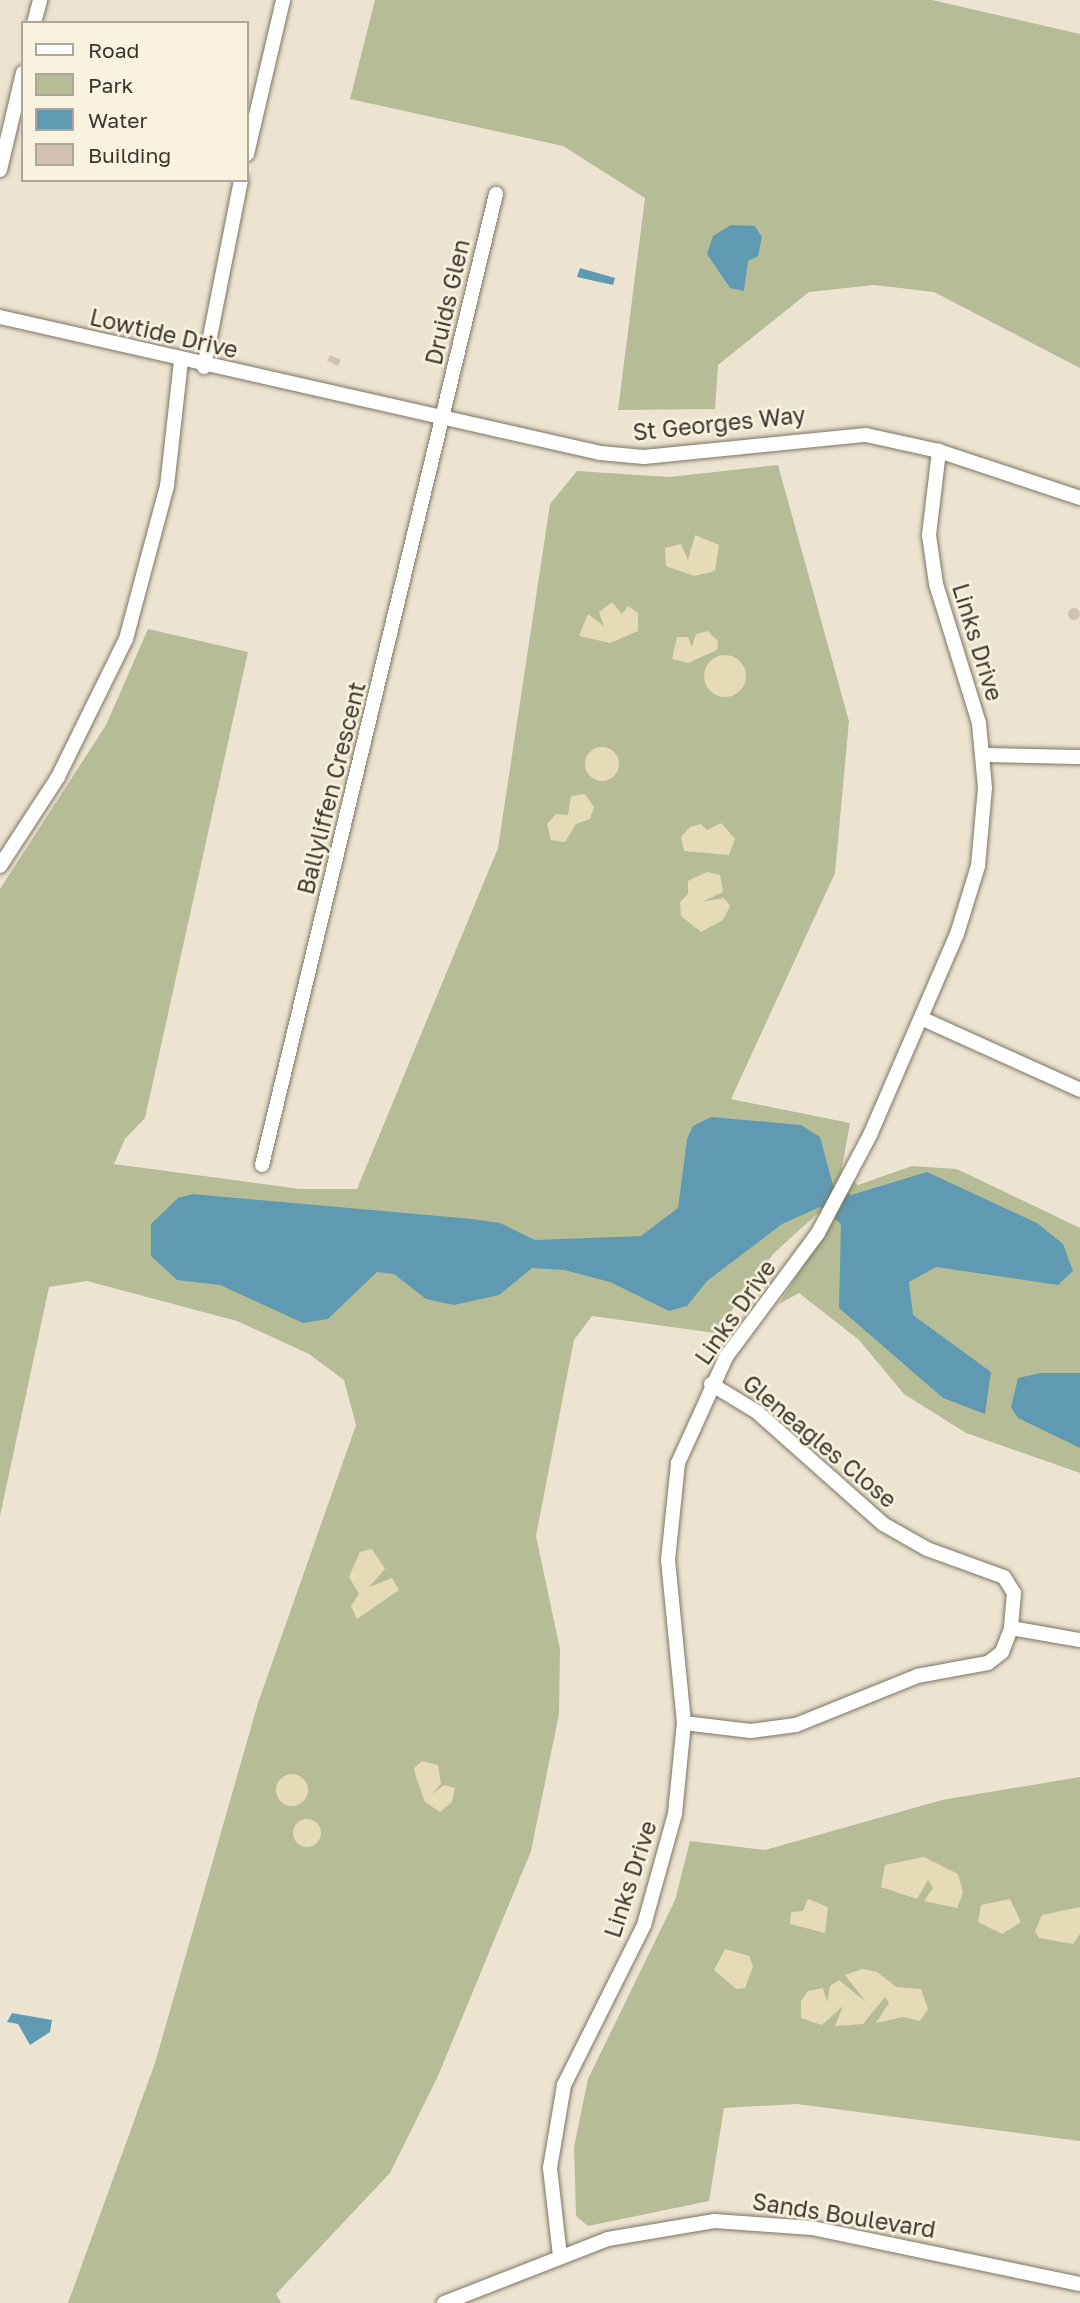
<!DOCTYPE html>
<html>
<head>
<meta charset="utf-8">
<style>
	body { margin:0 }
	#map { position:relative; width:1080px; height:2303px; overflow:hidden; background:#ece4d1; font-family:"Golos Text",sans-serif }
	div>[style] { position:absolute }
	.green>* { inset:0; background:#b6bd96 }
	.sand>* { inset:0; background:#e5dbb6 }
	.round { border-radius:50% }
	.water>* { inset:0; background:#609ab2 }
	.building>* { inset:0; background:#d3c2b4 }
	.roads { filter:drop-shadow(0 0 2px #7c7563) drop-shadow(0 0 2px #7c7563) }
	.street>* { height:14px; margin:-7px; padding:0 7px; transform-origin:7px; border-radius:7px; background:#fff }
	span { translate:-50% -50%; white-space:nowrap; text-align:center; line-height:1.15; -webkit-text-stroke:5px #f9f2de; paint-order:stroke }
	.street-label { font-size:23px; color:#39362e }
	.legend { position:absolute; left:21px; top:21px; width:228px; height:161px; box-sizing:border-box; background:#f9f2de; border:2px solid #aca798; margin:0; padding:9px 12px; list-style:none; font-size:21px; color:#39362e }
	.legend li { display:flex; align-items:center; gap:14px; height:35px }
	.legend b { width:35px; border:2px solid #aca798 }
</style>
</head>
<body>
<div id="map">
	<div class="green">
		<i style="clip-path:polygon(375px 0,932px 0,1080px 34px,1080px 368px,934px 292px,874px 285px,809px 292px,718px 365px,715px 409px,618px 410px,645px 198px,563px 146px,350px 99px)"></i>
		<i style="clip-path:polygon(778px 465px,849px 721px,835px 873px,731px 1099px,850px 1123px,841px 1173px,858px 1185px,912px 1166px,957px 1169px,1080px 1228px,1080px 1473px,966px 1433px,904px 1394px,859px 1340px,799px 1293px,779px 1304px,832px 1220px,817px 1214px,773px 1254px,715px 1333px,592px 1316px,574px 1340px,536px 1536px,560px 1649px,559px 1714px,531px 1851px,438px 2076px,390px 2173px,276px 2294px,281px 2303px,68px 2303px,155px 2063px,258px 1703px,356px 1425px,344px 1380px,309px 1354px,237px 1321px,87px 1281px,49px 1287px,0 1516px,0 889px,106px 725px,148px 629px,248px 652px,145px 1118px,125px 1139px,114px 1164px,300px 1189px,357px 1189px,498px 848px,550px 504px,577px 471px,670px 477px)"></i>
		<i style="clip-path:polygon(1080px 1777px,1080px 2141px,797px 2104px,724px 2108px,709px 2201px,588px 2226px,576px 2216px,574px 2147px,588px 2079px,675px 1900px,690px 1841px,765px 1850px,942px 1800px)"></i>
	</div>
	<div class="sand">
		<i style="clip-path:polygon(695px 535px,719px 545px,715px 571px,694px 576px,666px 566px,665px 548px,681px 544px,688px 560px)"></i>
		<i style="clip-path:polygon(612px 602px,622px 614px,628px 606px,638px 613px,638px 631px,610px 643px,579px 636px,588px 614px,604px 626px,599px 612px)"></i>
		<i style="clip-path:polygon(708px 631px,718px 641px,717px 650px,688px 663px,672px 659px,677px 637px,688px 637px,692px 647px,696px 634px)"></i>
		<i class="round" style="left:704px;top:655px;width:42px;height:42px"></i>
		<i class="round" style="left:585px;top:747px;width:34px;height:34px"></i>
		<i style="clip-path:polygon(585px 794px,594px 807px,590px 819px,576px 824px,565px 842px,551px 840px,547px 824px,556px 814px,568px 815px,571px 796px)"></i>
		<i style="clip-path:polygon(721px 823px,735px 839px,729px 855px,684px 851px,681px 837px,690px 827px,701px 824px,707px 830px)"></i>
		<i style="clip-path:polygon(707px 872px,720px 875px,723px 892px,702px 902px,724px 898px,730px 906px,723px 920px,701px 932px,681px 916px,680px 902px,688px 894px,688px 881px)"></i>
		<i style="clip-path:polygon(372px 1549px,385px 1569px,369px 1587px,392px 1578px,399px 1590px,357px 1619px,351px 1606px,359px 1594px,349px 1577px,360px 1552px)"></i>
		<i style="clip-path:polygon(422px 1761px,438px 1765px,441px 1784px,432px 1794px,444px 1785px,455px 1788px,452px 1802px,440px 1812px,425px 1802px,416px 1777px,414px 1768px)"></i>
		<i class="round" style="left:276px;top:1774px;width:32px;height:32px"></i>
		<i class="round" style="left:293px;top:1819px;width:28px;height:28px"></i>
		<i style="clip-path:polygon(924px 1857px,958px 1874px,963px 1893px,957px 1908px,924px 1901px,933px 1888px,928px 1880px,917px 1899px,881px 1887px,885px 1865px)"></i>
		<i style="clip-path:polygon(808px 1899px,828px 1907px,825px 1933px,790px 1924px,791px 1912px,803px 1911px)"></i>
		<i style="clip-path:polygon(1010px 1899px,1021px 1922px,1002px 1934px,978px 1922px,981px 1905px)"></i>
		<i style="clip-path:polygon(1080px 1907px,1080px 1934px,1073px 1944px,1039px 1938px,1035px 1931px,1042px 1915px)"></i>
		<i style="clip-path:polygon(725px 1949px,749px 1956px,753px 1966px,745px 1988px,736px 1989px,714px 1970px)"></i>
		<i style="clip-path:polygon(862px 1969px,877px 1972px,896px 1987px,921px 1989px,928px 2009px,920px 2021px,903px 2017px,876px 2023px,889px 2003px,885px 1997px,863px 2024px,835px 2026px,843px 2006px,822px 2025px,801px 2018px,801px 2001px,808px 1991px,823px 1988px,827px 2002px,830px 1986px,839px 1980px,866px 2002px,845px 1975px)"></i>
	</div>
	<div class="water">
		<i style="clip-path:polygon(731px 225px,755px 226px,762px 237px,758px 256px,748px 261px,744px 291px,730px 288px,707px 254px,713px 236px)"></i>
		<i style="clip-path:polygon(580px 268px,615px 278px,613px 285px,577px 277px)"></i>
		<i style="clip-path:polygon(711px 1117px,801px 1125px,820px 1137px,833px 1185px,851px 1195px,927px 1172px,1037px 1223px,1063px 1244px,1073px 1271px,1058px 1285px,936px 1267px,909px 1282px,913px 1315px,991px 1372px,985px 1414px,943px 1398px,839px 1308px,841px 1224px,820px 1207px,782px 1224px,707px 1281px,687px 1306px,669px 1311px,610px 1282px,564px 1270px,532px 1268px,499px 1295px,454px 1305px,426px 1299px,394px 1274px,377px 1272px,328px 1319px,303px 1323px,220px 1285px,177px 1280px,151px 1256px,151px 1224px,178px 1198px,193px 1194px,472px 1219px,500px 1223px,535px 1240px,641px 1236px,678px 1208px,687px 1139px,693px 1126px)"></i>
		<i style="clip-path:polygon(1041px 1373px,1080px 1373px,1080px 1448px,1018px 1418px,1011px 1407px,1018px 1378px)"></i>
		<i style="clip-path:polygon(12px 2013px,52px 2020px,50px 2032px,30px 2045px,18px 2024px,7px 2022px)"></i>
	</div>
	<div class="building">
		<i style="clip-path:polygon(330px 355px,341px 360px,338px 366px,327px 361px)"></i>
		<i class="round" style="left:1068px;top:608px;width:12px;height:12px"></i>
	</div>
	<div class="roads">
		<div class="street">
			<i style="left:34px;top:23px;width:24px;rotate:-75deg"></i>
			<i style="left:247px;top:154px;width:158px;rotate:-76.8deg"></i>
			<i style="left:0;top:170px;width:100px;rotate:-76.7deg"></i>
			<i style="left:0;top:317px;width:615px;rotate:12.77deg"></i>
			<i style="left:600px;top:453px;width:44px;rotate:5.2deg"></i>
			<i style="left:644px;top:457px;width:223px;rotate:-5.7deg"></i>
			<i style="left:866px;top:435px;width:75px;rotate:12.4deg"></i>
			<i style="left:939px;top:451px;width:149px;rotate:18.4deg"></i>
			<i style="left:204px;top:367px;width:191px;rotate:-78.8deg"></i>
			<i style="left:983px;top:755px;width:97px;rotate:1.2deg"></i>
			<i style="left:0;top:866px;width:106px;rotate:-56.9deg"></i>
			<i style="left:58px;top:777px;width:154px;rotate:-63.8deg"></i>
			<i style="left:126px;top:639px;width:158px;rotate:-75deg"></i>
			<i style="left:167px;top:486px;width:125px;rotate:-83.6deg"></i>
			<i style="left:923px;top:1019px;width:172px;rotate:24.3deg"></i>
			<i style="left:262px;top:1165px;width:999px;rotate:-76.45deg"></i>
			<i style="left:711px;top:1384px;width:54px;rotate:31.3deg"></i>
			<i style="left:757px;top:1412px;width:169px;rotate:41.6deg"></i>
			<i style="left:883px;top:1524px;width:51px;rotate:29.6deg"></i>
			<i style="left:927px;top:1549px;width:82px;rotate:20deg"></i>
			<i style="left:1004px;top:1577px;width:19px;rotate:58deg"></i>
			<i style="left:1014px;top:1593px;width:35px;rotate:95deg"></i>
			<i style="left:1011px;top:1628px;width:70px;rotate:9.9deg"></i>
			<i style="left:684px;top:1723px;width:67px;rotate:6.8deg"></i>
			<i style="left:751px;top:1731px;width:45px;rotate:-7.6deg"></i>
			<i style="left:796px;top:1725px;width:131px;rotate:-22deg"></i>
			<i style="left:917px;top:1676px;width:72px;rotate:-10.4deg"></i>
			<i style="left:988px;top:1663px;width:18px;rotate:-38deg"></i>
			<i style="left:1002px;top:1652px;width:26px;rotate:-69deg"></i>
			<i style="left:560px;top:2256px;width:89px;rotate:-96.5deg"></i>
			<i style="left:550px;top:2168px;width:84px;rotate:-80.4deg"></i>
			<i style="left:564px;top:2085px;width:179px;rotate:-63.4deg"></i>
			<i style="left:644px;top:1925px;width:115px;rotate:-74.4deg"></i>
			<i style="left:675px;top:1814px;width:91px;rotate:-84.4deg"></i>
			<i style="left:684px;top:1723px;width:164px;rotate:-95.6deg"></i>
			<i style="left:668px;top:1560px;width:98px;rotate:-84.1deg"></i>
			<i style="left:678px;top:1463px;width:116px;rotate:-65.6deg"></i>
			<i style="left:726px;top:1357px;width:154px;rotate:-53.4deg"></i>
			<i style="left:818px;top:1233px;width:111px;rotate:-62deg"></i>
			<i style="left:870px;top:1135px;width:219px;rotate:-66.6deg"></i>
			<i style="left:957px;top:934px;width:71px;rotate:-72.8deg"></i>
			<i style="left:978px;top:866px;width:78px;rotate:-84.9deg"></i>
			<i style="left:985px;top:788px;width:65px;rotate:-95.3deg"></i>
			<i style="left:979px;top:723px;width:145px;rotate:-107.2deg"></i>
			<i style="left:936px;top:584px;width:49px;rotate:-98.1deg"></i>
			<i style="left:929px;top:535px;width:85px;rotate:-83.2deg"></i>
			<i style="left:444px;top:2303px;width:176px;rotate:-21.3deg"></i>
			<i style="left:608px;top:2239px;width:108px;rotate:-9.6deg"></i>
			<i style="left:714px;top:2221px;width:98px;rotate:4.1deg"></i>
			<i style="left:812px;top:2228px;width:274px;rotate:11.8deg"></i>
		</div>
	</div>
	<div class="street-label">
		<span style="left:447px;top:302px;rotate:-77deg">Druids Glen</span>
		<span style="left:164px;top:333px;rotate:13deg">Lowtide Drive</span>
		<span style="left:719px;top:423px;rotate:-6deg">St Georges Way</span>
		<span style="left:978px;top:642px;rotate:73deg">Links Drive</span>
		<span style="left:331px;top:788px;rotate:-76deg">Ballyliffen Crescent</span>
		<span style="left:735px;top:1312px;rotate:-55deg">Links Drive</span>
		<span style="left:820px;top:1441px;rotate:40deg">Gleneagles Close</span>
		<span style="left:630px;top:1879px;rotate:-72deg">Links Drive</span>
		<span style="left:844px;top:2215px;rotate:9deg">Sands Boulevard</span>
	</div>
	<ul class="legend">
	<li><b style="height:9px;background:#fff"></b>Road</li>
	<li><b style="height:19px;background:#b6bd96"></b>Park</li>
	<li><b style="height:19px;background:#609ab2"></b>Water</li>
	<li><b style="height:19px;background:#d3c2b4"></b>Building</li>
	</ul>
</div>
</body>
</html>
